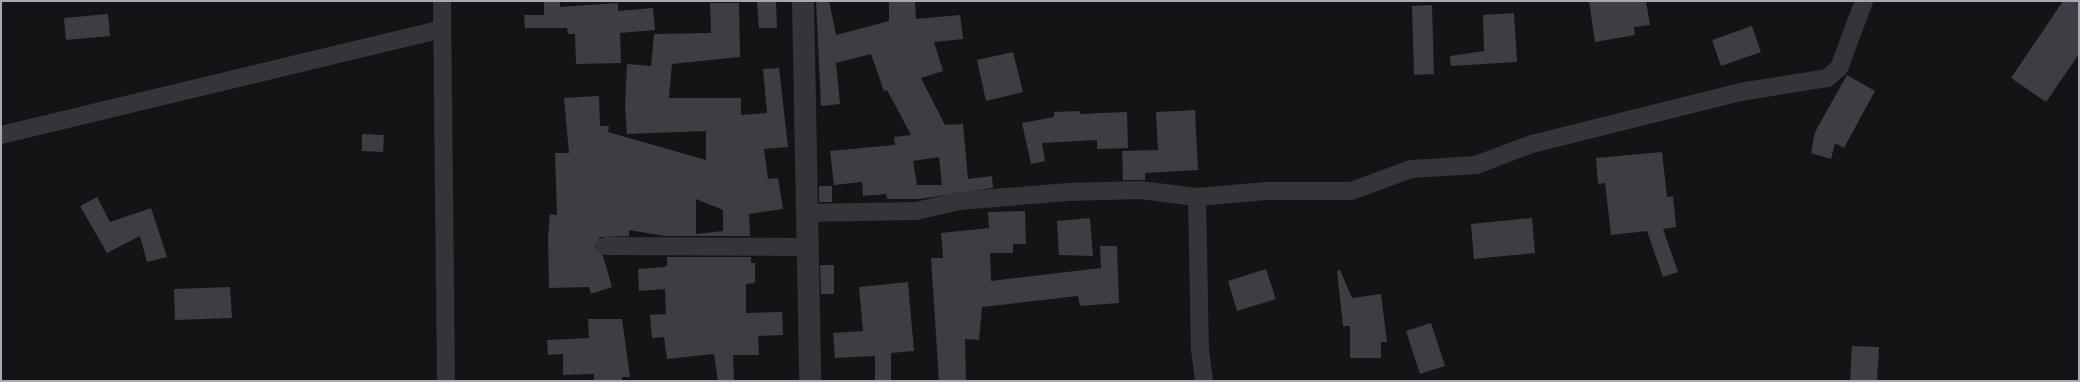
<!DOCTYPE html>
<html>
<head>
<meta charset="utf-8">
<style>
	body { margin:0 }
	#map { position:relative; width:2080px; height:382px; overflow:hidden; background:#141315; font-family:"PT Sans",sans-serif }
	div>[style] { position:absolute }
	.building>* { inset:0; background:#3e3d43 }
	.minor>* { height:18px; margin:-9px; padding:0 9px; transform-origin:9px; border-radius:9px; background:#34353b }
	.tertiary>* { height:22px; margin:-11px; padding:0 11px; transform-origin:11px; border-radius:11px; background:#34353b }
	span { translate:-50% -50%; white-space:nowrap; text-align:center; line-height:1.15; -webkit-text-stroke:3px #0f0e10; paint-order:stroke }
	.frame { position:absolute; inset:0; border:2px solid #a4a8b7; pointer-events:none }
</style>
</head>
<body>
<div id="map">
	<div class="building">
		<i style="clip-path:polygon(544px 1px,560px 1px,560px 7px,618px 3px,618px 11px,653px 8px,655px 30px,620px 33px,621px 63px,576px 64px,575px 34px,568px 34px,567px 28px,525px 28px,524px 15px,544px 15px)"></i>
		<i style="clip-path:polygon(evenodd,816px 1px,829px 1px,836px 35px,889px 21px,889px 1px,915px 1px,916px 19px,960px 15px,963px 39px,934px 42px,943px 71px,921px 78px,945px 125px,963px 124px,968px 179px,992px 176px,993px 188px,919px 199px,887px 199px,886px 194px,863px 196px,862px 182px,834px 185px,830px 151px,895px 145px,894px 137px,911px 135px,887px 90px,884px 91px,871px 54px,836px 63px,840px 104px,821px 106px,816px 1px,939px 157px,942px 185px,917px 185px,913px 161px,939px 157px)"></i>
		<i style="clip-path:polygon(1589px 1px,1646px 1px,1650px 25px,1634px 27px,1635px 35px,1595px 42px)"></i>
		<i style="clip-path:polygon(2063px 1px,2079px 1px,2079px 54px,2046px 102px,2011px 78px)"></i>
		<i style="clip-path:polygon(757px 2px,776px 2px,777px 28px,759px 28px)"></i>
		<i style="clip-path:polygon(evenodd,710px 3px,739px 3px,740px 57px,672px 64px,669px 98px,741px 98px,741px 115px,767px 113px,763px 69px,779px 68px,788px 147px,764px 149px,768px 179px,778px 178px,783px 209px,749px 214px,750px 236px,665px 236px,629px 230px,629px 236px,600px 237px,595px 246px,603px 256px,612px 287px,591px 294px,589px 287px,549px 288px,548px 237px,550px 214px,557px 215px,555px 153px,569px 153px,564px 98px,599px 96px,600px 126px,609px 126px,608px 132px,706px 160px,706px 131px,627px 134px,625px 105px,627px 64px,651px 66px,654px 34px,711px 33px,710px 3px,696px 199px,723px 210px,723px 231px,696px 234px,696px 199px)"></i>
		<i style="clip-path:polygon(1432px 5px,1434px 74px,1414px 75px,1412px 6px)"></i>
		<i style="clip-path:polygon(1514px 13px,1517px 62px,1451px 66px,1450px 56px,1484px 51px,1483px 15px)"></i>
		<i style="clip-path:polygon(108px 14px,110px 36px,66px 40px,64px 18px)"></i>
		<i style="clip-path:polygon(1752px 26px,1761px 52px,1721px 66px,1712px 40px)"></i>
		<i style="clip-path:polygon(1013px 52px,1023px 92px,986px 101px,977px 60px)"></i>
		<i style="clip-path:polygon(1847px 75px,1875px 91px,1844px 148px,1835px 143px,1831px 159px,1811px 153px,1815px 132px)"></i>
		<i style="clip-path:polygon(1195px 110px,1198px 170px,1145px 173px,1145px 180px,1123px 180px,1122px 151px,1158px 150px,1156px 112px)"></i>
		<i style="clip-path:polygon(1080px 111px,1080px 114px,1127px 112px,1128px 148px,1097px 149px,1097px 140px,1042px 143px,1045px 161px,1031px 164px,1022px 123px,1054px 117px,1054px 112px)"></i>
		<i style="clip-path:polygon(362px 134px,384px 135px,383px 152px,362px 151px)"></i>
		<i style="clip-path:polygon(1662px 152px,1667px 197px,1673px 196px,1676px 227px,1663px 229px,1678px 272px,1663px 277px,1647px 231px,1611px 235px,1605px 183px,1598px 184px,1596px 158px)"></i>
		<i style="clip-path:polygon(819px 186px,832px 186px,832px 202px,819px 202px)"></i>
		<i style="clip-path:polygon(97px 197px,110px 222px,151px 208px,167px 257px,147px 262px,140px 236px,107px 253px,80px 206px)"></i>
		<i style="clip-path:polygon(1025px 211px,1026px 244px,1013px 244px,1013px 253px,990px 253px,991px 281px,1101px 268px,1100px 246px,1117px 246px,1119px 303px,1080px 306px,1078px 296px,982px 307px,979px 340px,965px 339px,966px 381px,939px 381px,931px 258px,943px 258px,941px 233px,989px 228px,988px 212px)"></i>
		<i style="clip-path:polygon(1090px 218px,1093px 256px,1059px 255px,1057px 221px)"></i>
		<i style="clip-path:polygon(1532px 218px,1535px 253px,1474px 259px,1471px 224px)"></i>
		<i style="clip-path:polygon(667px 257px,751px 257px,751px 263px,755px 263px,755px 283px,746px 284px,746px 313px,782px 312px,783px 335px,758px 336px,759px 355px,733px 355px,734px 381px,718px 381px,714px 354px,667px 359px,664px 337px,652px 338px,650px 315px,666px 314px,665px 289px,639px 291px,638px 269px,664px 267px,667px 265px)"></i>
		<i style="clip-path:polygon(820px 265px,834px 265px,834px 294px,821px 294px)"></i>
		<i style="clip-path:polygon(1266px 269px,1276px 299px,1237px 311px,1228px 281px)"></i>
		<i style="clip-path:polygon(1340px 270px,1352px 298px,1381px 294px,1387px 342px,1381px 342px,1381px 358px,1350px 358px,1350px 326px,1343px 326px,1337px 271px)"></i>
		<i style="clip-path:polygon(908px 282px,914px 351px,891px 353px,891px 381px,875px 381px,875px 356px,835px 358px,833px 333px,863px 331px,859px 287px)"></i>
		<i style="clip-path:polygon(230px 287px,232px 318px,175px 320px,174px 289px)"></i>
		<i style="clip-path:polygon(588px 319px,622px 319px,630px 377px,622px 377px,622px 381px,594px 381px,594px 374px,563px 375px,563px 354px,548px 355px,547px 340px,589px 338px)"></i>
		<i style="clip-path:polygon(1431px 323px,1445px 366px,1420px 374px,1406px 331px)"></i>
		<i style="clip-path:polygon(1852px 346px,1879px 347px,1877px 381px,1850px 381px)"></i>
	</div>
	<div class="minor">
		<i style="left:442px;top:1px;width:380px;rotate:89.4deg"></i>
		<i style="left:1px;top:135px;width:454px;rotate:-13.5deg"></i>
		<i style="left:1197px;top:197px;width:152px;rotate:88.9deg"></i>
		<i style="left:1200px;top:349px;width:32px;rotate:83deg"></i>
		<i style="left:805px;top:213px;width:111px;rotate:-1deg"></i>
		<i style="left:916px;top:211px;width:45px;rotate:-12.8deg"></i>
		<i style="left:960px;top:201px;width:108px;rotate:-4.8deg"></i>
		<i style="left:1068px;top:192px;width:72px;rotate:-1.6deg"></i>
		<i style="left:1140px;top:190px;width:57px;rotate:7deg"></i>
		<i style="left:1197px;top:197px;width:69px;rotate:-5deg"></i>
		<i style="left:1266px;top:191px;width:85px"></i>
		<i style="left:1351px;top:191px;width:64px;rotate:-20.1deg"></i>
		<i style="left:1411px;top:169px;width:65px;rotate:-3.5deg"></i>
		<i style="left:1476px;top:165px;width:60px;rotate:-20.6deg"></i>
		<i style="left:1532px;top:144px;width:214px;rotate:-14deg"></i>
		<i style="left:1740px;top:92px;width:88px;rotate:-9.1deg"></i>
		<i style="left:1827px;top:78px;width:16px;rotate:-40deg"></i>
		<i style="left:1839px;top:68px;width:72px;rotate:-69.5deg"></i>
		<i style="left:605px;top:246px;width:201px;rotate:0.3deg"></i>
	</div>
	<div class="tertiary">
		<i style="left:803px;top:1px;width:380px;rotate:88.9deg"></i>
	</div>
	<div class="frame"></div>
</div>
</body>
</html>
